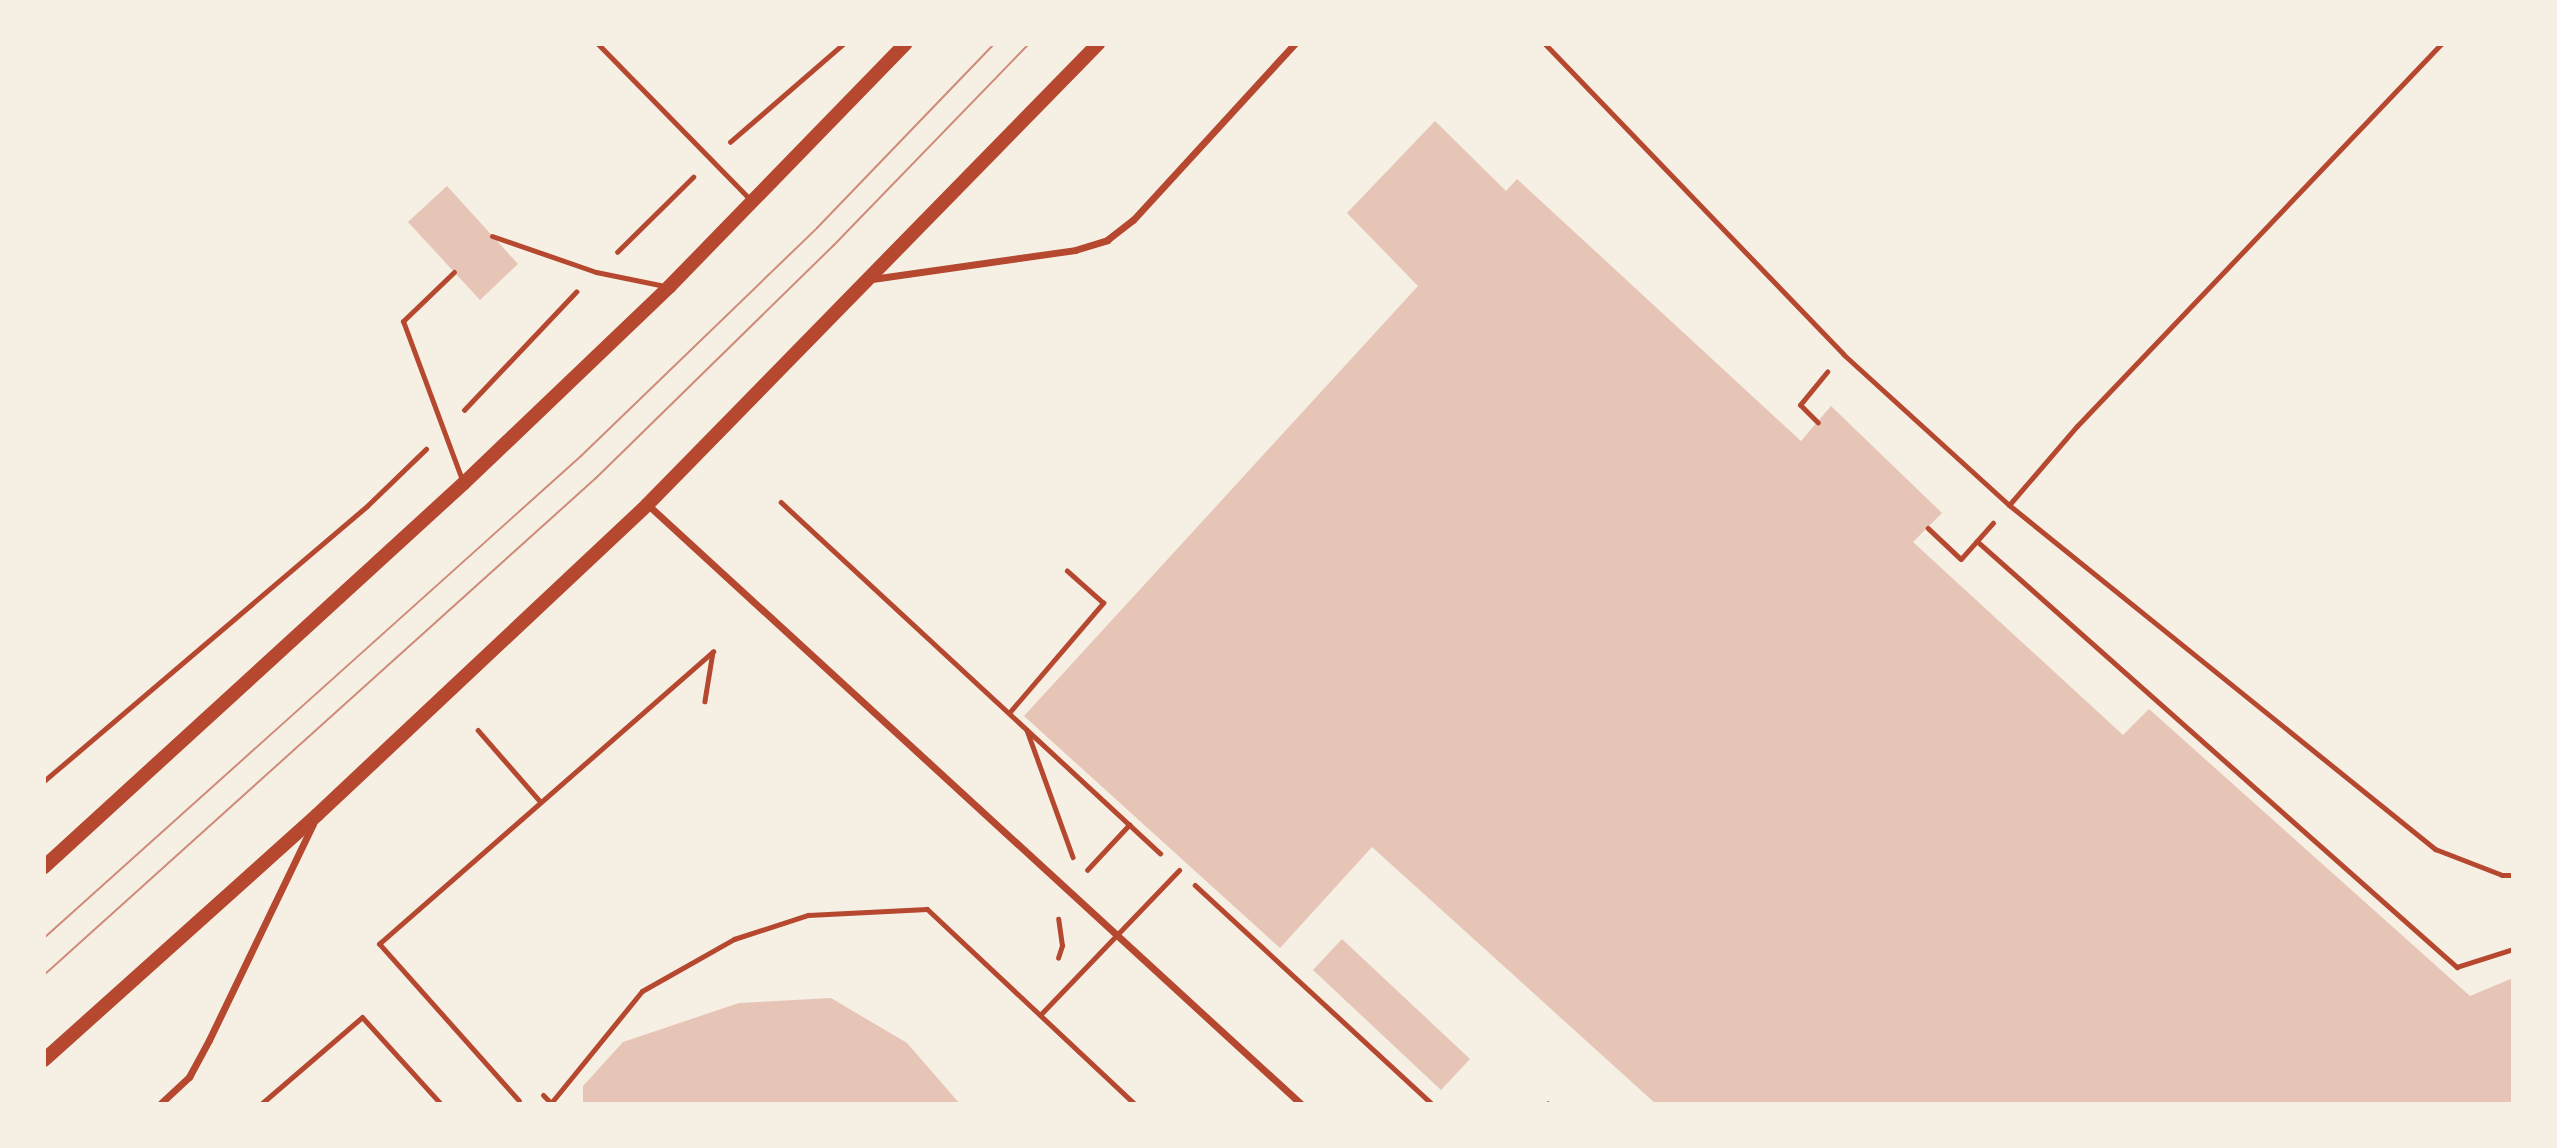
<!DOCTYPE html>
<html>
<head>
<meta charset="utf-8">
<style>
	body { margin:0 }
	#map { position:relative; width:2557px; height:1148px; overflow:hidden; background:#f6efe4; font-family:"Playfair Display",serif }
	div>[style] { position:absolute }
	.building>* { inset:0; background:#e6c5b7 }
	.path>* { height:4.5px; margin:-2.25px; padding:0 2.25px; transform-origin:2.25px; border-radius:2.25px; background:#b5482f }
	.service>* { height:5px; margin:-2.5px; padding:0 2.5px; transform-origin:2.5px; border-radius:2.5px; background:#b5482f }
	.minor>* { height:7px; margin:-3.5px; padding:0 3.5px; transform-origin:3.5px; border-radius:3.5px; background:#b5482f }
	.secondary>* { height:14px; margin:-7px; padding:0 7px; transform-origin:7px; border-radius:7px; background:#b5482f }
	.tram>* { height:2px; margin:-1px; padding:0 1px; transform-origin:1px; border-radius:1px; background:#cf8b77 }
	span { translate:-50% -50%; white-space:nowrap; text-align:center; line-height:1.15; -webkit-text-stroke:7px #f6efe4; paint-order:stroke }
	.frame { position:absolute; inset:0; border:46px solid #f6efe4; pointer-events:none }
</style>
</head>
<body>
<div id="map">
	<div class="building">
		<i style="clip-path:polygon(1435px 121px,1506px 191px,1517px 179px,1801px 441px,1831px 406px,1942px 513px,1913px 542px,2123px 735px,2149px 709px,2470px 996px,2513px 978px,2513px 1104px,1656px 1104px,1372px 847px,1280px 948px,1024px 716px,1418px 286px,1347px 213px)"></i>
		<i style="clip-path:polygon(447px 186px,518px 264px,480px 300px,408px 222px)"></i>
		<i style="clip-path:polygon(1342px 939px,1470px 1059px,1441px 1090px,1313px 970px)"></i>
		<i style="clip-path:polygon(831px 998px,907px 1043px,960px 1104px,583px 1104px,583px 1086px,623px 1042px,739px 1003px)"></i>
	</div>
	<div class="path">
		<i style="left:730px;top:142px;width:150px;rotate:-40.9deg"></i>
		<i style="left:617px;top:252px;width:107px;rotate:-44.6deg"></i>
		<i style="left:464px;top:410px;width:163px;rotate:-46.5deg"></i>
		<i style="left:1818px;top:423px;width:25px;rotate:-135deg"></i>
		<i style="left:1800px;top:405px;width:43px;rotate:-50.7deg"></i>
		<i style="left:781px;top:502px;width:517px;rotate:42.8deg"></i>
		<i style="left:1928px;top:528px;width:45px;rotate:43.2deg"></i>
		<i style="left:1961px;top:559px;width:48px;rotate:-48.4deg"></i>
		<i style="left:1977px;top:541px;width:642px;rotate:41.59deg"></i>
		<i style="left:2457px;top:967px;width:59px;rotate:-17.8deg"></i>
		<i style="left:1009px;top:713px;width:145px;rotate:-49.5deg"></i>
		<i style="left:1103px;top:603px;width:48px;rotate:-138.4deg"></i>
		<i style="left:478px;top:730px;width:94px;rotate:48.9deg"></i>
		<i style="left:1027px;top:730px;width:135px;rotate:70.1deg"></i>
		<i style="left:44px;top:781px;width:424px;rotate:-40.4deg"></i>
		<i style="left:367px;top:506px;width:82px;rotate:-44deg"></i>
		<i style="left:1087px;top:870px;width:62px;rotate:-47deg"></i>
		<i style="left:1195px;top:885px;width:323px;rotate:42.7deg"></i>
		<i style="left:1058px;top:958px;width:13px;rotate:-72deg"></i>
		<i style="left:1062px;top:946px;width:27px;rotate:-98deg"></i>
		<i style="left:519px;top:1101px;width:210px;rotate:-131.7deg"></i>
		<i style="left:379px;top:944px;width:444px;rotate:-41.2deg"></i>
		<i style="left:713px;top:652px;width:50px;rotate:99.3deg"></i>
	</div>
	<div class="service">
		<i style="left:598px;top:44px;width:220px;rotate:45.6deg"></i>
		<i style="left:1545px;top:44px;width:430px;rotate:46.1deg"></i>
		<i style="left:1843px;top:354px;width:224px;rotate:42.3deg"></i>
		<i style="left:2009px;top:505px;width:548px;rotate:38.92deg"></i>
		<i style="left:2435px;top:849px;width:72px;rotate:21.2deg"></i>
		<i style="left:2502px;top:875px;width:11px"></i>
		<i style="left:492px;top:236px;width:110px;rotate:19.1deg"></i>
		<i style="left:596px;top:272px;width:70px;rotate:11.5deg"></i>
		<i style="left:454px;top:272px;width:71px;rotate:136.1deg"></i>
		<i style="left:403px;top:321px;width:172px;rotate:69.6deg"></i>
		<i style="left:2009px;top:505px;width:104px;rotate:-49.3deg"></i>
		<i style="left:2077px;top:426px;width:528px;rotate:-46.38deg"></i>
		<i style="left:1040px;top:1015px;width:201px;rotate:-46.2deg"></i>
		<i style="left:543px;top:1095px;width:13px;rotate:45deg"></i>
		<i style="left:551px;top:1103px;width:144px;rotate:-50.9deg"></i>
		<i style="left:642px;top:991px;width:106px;rotate:-29.5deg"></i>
		<i style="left:734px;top:939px;width:78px;rotate:-18deg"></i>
		<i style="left:808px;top:915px;width:119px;rotate:-2.9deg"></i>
		<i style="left:927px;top:909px;width:285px;rotate:43.2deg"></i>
		<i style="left:261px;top:1104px;width:133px;rotate:-40.7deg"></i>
		<i style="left:362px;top:1017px;width:118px;rotate:47.8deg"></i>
		<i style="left:1547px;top:1104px;width:1px;rotate:-45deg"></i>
	</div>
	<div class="minor">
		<i style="left:872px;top:279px;width:205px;rotate:-8.1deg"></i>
		<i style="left:1075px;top:250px;width:34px;rotate:-17deg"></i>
		<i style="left:1107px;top:240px;width:33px;rotate:-38deg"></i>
		<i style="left:1133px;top:220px;width:239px;rotate:-47.5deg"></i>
		<i style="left:648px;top:505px;width:886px;rotate:42.53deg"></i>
		<i style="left:160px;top:1104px;width:40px;rotate:-43deg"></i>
		<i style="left:189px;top:1077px;width:42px;rotate:-61.6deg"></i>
		<i style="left:209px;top:1040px;width:240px;rotate:-64.3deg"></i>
	</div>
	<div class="secondary">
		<i style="left:44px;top:867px;width:569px;rotate:-42.44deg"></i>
		<i style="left:464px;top:483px;width:284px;rotate:-43.7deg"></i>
		<i style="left:669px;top:287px;width:339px;rotate:-45.8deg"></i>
		<i style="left:44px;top:1060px;width:367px;rotate:-41.9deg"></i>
		<i style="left:317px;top:815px;width:453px;rotate:-43.2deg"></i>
		<i style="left:647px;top:505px;width:645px;rotate:-45.63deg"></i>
	</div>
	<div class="tram">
		<i style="left:44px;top:938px;width:722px;rotate:-41.91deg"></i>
		<i style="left:581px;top:456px;width:328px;rotate:-44deg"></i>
		<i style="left:817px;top:228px;width:255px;rotate:-46.1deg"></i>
		<i style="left:44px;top:975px;width:743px;rotate:-42deg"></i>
		<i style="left:596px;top:478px;width:332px;rotate:-44.4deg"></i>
		<i style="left:833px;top:246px;width:281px;rotate:-45.9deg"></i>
	</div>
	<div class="frame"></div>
</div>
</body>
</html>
